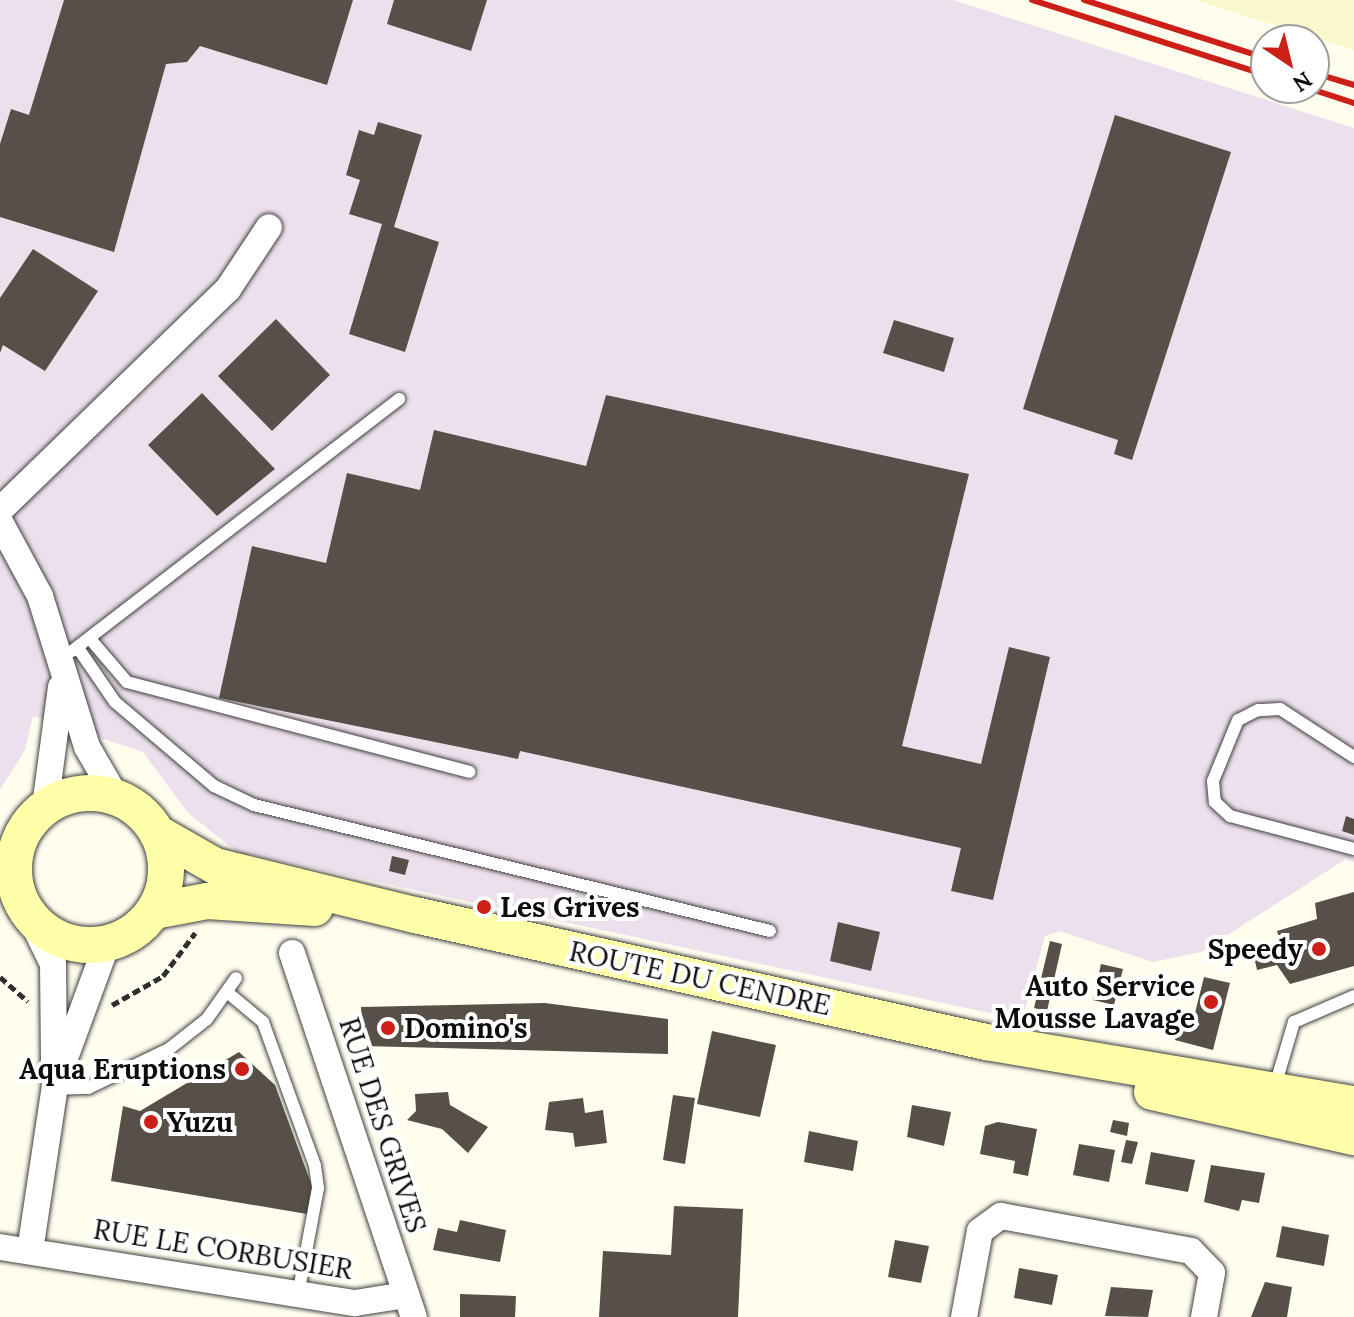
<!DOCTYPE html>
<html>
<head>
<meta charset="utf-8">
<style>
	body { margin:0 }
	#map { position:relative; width:1354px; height:1317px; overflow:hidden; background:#fffdee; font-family:Lora,serif }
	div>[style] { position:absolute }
	.industrial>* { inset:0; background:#ede0ed }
	.farmland>* { inset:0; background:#f8f8ca }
	.building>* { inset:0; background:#575048 }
	.path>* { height:5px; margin-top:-2.5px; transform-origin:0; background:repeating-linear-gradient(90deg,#2f2f2f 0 8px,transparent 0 12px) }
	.roads { filter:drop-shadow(0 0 2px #404040) drop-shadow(0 0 2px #404040) }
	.lane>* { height:12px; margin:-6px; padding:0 6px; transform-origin:6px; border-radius:6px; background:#fff }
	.street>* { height:26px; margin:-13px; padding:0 13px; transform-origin:13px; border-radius:13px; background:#fff }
	.secondary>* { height:36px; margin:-18px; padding:0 18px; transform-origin:18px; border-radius:18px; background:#fffea9 }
	.secondary>.ring { margin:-18px; padding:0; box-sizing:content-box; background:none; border:36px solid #fffea9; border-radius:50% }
	.rail>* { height:6px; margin:-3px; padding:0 3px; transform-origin:3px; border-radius:3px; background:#cc1f17 }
	.dots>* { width:22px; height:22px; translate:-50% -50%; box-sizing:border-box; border:4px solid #fff; border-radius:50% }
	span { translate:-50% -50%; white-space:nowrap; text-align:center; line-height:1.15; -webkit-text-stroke:8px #fff; paint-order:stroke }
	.poi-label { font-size:28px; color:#0d0d0d; font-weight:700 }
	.left { translate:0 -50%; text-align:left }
	.right { translate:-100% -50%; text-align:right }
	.street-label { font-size:28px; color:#0d0d0d }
	.north { position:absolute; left:1250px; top:24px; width:80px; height:80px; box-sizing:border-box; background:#fff; border:2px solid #9e9e9e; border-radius:50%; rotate:145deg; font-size:22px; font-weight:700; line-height:32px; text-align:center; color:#0d0d0d }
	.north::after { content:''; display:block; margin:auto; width:28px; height:36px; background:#cc1f17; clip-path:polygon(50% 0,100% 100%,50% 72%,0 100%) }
</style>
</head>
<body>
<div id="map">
	<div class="industrial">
		<i style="clip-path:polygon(0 0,953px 0,1354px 128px,1354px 862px,1346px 859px,1201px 952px,1153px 962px,1060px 931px,1045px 936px,1022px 1020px,237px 852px,188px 813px,143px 752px,33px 716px,25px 750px,0 790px)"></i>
	</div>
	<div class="farmland">
		<i style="clip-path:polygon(1195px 0,1354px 0,1354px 50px)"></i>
	</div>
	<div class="building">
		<i style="clip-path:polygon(64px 0,353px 0,327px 85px,200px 46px,187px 62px,166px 64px,114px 252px,0 217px,0 144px,11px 109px,29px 115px)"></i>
		<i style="clip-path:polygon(394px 0,487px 0,471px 51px,387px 24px)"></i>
		<i style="clip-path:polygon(1115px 115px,1231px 152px,1132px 460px,1114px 454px,1118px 440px,1023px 409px)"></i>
		<i style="clip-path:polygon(378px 122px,422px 135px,394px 227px,439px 242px,405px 352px,349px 334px,382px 224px,349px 214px,360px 180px,346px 175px,359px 130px,374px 135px)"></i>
		<i style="clip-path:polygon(33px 249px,98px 291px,45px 371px,3px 345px,0 353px,0 298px)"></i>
		<i style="clip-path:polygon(276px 319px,330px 375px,272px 431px,218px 376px)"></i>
		<i style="clip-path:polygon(894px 320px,954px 338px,944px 372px,883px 353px)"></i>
		<i style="clip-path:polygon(202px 393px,275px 469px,217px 516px,148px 445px)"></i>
		<i style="clip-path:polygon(606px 395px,969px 474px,902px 746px,981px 764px,1009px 647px,1050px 657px,993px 900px,951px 891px,961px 848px,520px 751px,518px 759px,219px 698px,252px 546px,326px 563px,347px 473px,420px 490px,434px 430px,586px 466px)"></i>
		<i style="clip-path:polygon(1346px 816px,1354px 819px,1354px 835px,1342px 831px)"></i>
		<i style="clip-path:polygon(392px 856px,409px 860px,405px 875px,389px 871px)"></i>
		<i style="clip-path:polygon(1354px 892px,1354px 966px,1290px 984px,1277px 965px,1257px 970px,1253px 952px,1281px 943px,1277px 931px,1317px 919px,1315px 903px)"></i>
		<i style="clip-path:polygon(838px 922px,880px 932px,871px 971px,830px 961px)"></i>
		<i style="clip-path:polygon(1050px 941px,1062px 944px,1047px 1011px,1034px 1008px)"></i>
		<i style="clip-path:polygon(1101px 964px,1123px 969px,1114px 1005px,1093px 1000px)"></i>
		<i style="clip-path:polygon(1204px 977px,1230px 983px,1213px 1050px,1175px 1040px,1180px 1022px,1192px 1025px)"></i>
		<i style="clip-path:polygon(545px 1003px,668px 1019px,668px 1054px,363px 1046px,361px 1007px)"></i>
		<i style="clip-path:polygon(712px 1031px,776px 1045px,760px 1117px,697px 1104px)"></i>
		<i style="clip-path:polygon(239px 1052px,275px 1085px,312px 1186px,307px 1214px,111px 1181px,123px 1106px,140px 1111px)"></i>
		<i style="clip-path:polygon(448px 1092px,450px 1105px,488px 1127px,468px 1153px,442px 1129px,407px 1120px,416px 1111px,415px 1094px)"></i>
		<i style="clip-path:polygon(673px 1095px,695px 1098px,685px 1164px,663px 1160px)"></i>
		<i style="clip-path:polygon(583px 1098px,585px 1113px,603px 1110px,607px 1143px,575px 1147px,573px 1133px,545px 1130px,549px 1102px)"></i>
		<i style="clip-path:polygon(912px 1105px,951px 1112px,944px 1146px,907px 1137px)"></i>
		<i style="clip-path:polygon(1113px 1120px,1129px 1123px,1127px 1136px,1110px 1132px)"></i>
		<i style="clip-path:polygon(998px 1122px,1037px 1129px,1028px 1176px,1013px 1173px,1015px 1161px,980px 1154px,985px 1126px)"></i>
		<i style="clip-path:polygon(809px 1131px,858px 1141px,853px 1171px,804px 1162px)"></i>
		<i style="clip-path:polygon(1126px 1140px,1138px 1142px,1132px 1164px,1121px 1162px)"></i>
		<i style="clip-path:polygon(1079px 1144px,1115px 1150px,1109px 1182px,1073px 1175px)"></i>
		<i style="clip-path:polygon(1151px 1152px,1195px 1160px,1188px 1192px,1145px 1184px)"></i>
		<i style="clip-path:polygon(1211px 1165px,1265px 1173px,1259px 1203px,1242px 1200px,1239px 1211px,1204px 1202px)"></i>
		<i style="clip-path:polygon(674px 1206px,743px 1209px,738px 1317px,599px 1317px,603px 1251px,671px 1255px)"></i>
		<i style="clip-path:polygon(460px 1220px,506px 1230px,500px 1262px,433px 1250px,438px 1228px,457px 1232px)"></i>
		<i style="clip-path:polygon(1282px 1226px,1329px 1235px,1324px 1266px,1276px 1257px)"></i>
		<i style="clip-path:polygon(895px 1240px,929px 1246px,921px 1283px,888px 1277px)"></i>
		<i style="clip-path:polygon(1019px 1268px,1058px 1275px,1052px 1305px,1014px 1298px)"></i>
		<i style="clip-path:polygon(1265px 1282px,1292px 1287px,1287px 1317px,1251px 1317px)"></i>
		<i style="clip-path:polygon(1111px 1287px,1153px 1290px,1148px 1317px,1105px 1316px)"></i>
		<i style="clip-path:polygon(460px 1294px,516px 1296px,515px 1317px,460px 1317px)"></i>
	</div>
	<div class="path">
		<i style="left:0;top:977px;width:37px;rotate:41deg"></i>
		<i style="left:112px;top:1005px;width:59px;rotate:-29.6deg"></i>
		<i style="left:163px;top:976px;width:54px;rotate:-53.3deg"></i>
	</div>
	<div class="roads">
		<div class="lane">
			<i style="left:91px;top:640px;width:55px;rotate:49.4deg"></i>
			<i style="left:127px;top:682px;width:354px;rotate:14.7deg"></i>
			<i style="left:78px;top:648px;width:65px;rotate:55.6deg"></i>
			<i style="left:115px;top:702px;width:130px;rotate:40.3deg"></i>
			<i style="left:214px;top:786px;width:44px;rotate:25.4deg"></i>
			<i style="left:254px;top:805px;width:531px;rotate:13.72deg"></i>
			<i style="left:72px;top:651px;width:413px;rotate:-37.6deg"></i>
			<i style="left:1354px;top:757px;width:88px;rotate:-147deg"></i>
			<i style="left:1280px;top:709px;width:22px;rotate:177deg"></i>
			<i style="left:1258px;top:710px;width:22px;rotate:153deg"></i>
			<i style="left:1238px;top:720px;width:66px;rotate:112.3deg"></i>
			<i style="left:1213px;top:781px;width:21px;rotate:85deg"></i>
			<i style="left:1215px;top:802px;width:21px;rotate:43deg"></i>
			<i style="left:1230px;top:816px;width:128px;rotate:14.9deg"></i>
			<i style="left:227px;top:992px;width:47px;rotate:39.8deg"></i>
			<i style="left:263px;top:1022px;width:153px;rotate:70.1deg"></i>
			<i style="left:315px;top:1166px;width:22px;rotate:82deg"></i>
			<i style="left:318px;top:1188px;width:109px;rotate:100.6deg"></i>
			<i style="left:1275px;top:1086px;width:67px;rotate:-73.5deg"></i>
			<i style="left:1294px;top:1022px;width:65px;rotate:-23.4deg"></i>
			<i style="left:54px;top:1089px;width:34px;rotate:-2deg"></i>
			<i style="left:88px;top:1088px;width:90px;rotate:-25.7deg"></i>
			<i style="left:169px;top:1049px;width:48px;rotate:-38.3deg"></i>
			<i style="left:207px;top:1019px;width:50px;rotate:-54.7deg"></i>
		</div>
		<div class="street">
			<i style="left:0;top:510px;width:318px;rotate:-44.1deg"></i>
			<i style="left:228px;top:289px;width:74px;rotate:-56.5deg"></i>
			<i style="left:0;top:522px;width:84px;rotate:61.6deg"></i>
			<i style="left:40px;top:596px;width:158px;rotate:72.7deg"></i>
			<i style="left:87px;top:747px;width:58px;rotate:59.9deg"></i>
			<i style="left:45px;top:807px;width:121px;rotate:-82.4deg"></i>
			<i style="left:32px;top:921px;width:48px;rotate:64deg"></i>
			<i style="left:53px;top:964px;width:104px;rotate:89.4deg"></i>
			<i style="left:292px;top:953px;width:384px;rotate:71.5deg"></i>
			<i style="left:0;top:1247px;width:359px;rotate:9deg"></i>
			<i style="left:355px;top:1303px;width:52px;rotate:-8.9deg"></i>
			<i style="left:30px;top:1251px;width:168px;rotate:-81.4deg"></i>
			<i style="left:55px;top:1085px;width:150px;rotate:-69.8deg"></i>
			<i style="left:964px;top:1317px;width:87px;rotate:-79.5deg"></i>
			<i style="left:980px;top:1231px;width:26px;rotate:-36deg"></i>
			<i style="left:1001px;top:1216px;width:193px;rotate:10.4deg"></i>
			<i style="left:1191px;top:1251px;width:30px;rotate:46deg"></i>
			<i style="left:1212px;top:1273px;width:45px;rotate:100.3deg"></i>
		</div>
		<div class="secondary">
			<i class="ring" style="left:14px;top:793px;width:116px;height:116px"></i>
			<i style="left:157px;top:833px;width:67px;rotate:29.6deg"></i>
			<i style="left:215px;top:866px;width:206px;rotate:13.8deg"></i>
			<i style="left:415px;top:915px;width:585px;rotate:12.54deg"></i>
			<i style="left:986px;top:1042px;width:373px;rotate:9.6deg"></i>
			<i style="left:154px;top:911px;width:54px;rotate:-10.7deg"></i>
			<i style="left:207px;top:901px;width:108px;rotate:3.7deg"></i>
			<i style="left:1152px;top:1092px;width:207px;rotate:12.6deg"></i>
		</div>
	</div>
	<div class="rail">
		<i style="left:1032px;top:0;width:246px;rotate:17.8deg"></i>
		<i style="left:1084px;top:0;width:191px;rotate:17.7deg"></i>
		<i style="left:1314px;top:73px;width:42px;rotate:16.7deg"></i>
		<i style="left:1308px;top:88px;width:48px;rotate:18.1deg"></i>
	</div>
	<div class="dots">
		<i style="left:484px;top:907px;background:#cc1f17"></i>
		<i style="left:1319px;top:949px;background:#cc1f17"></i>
		<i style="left:1211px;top:1002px;background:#cc1f17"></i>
		<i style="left:388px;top:1028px;background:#cc1f17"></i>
		<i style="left:242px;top:1069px;background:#cc1f17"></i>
		<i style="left:151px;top:1122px;background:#cc1f17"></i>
	</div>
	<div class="poi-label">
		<span class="left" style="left:500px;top:907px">Les Grives</span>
		<span class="right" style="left:1303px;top:949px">Speedy</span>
		<span class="right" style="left:1195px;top:1002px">Auto Service<br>Mousse Lavage</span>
		<span class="left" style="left:404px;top:1028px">Domino's</span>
		<span class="right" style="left:226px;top:1069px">Aqua Eruptions</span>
		<span class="left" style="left:167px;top:1122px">Yuzu</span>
	</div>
	<div class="street-label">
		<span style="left:700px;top:978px;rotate:12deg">ROUTE DU CENDRE</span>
		<span style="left:383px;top:1125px;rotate:72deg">RUE DES GRIVES</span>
		<span style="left:223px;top:1249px;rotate:9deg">RUE LE CORBUSIER</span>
	</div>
	<div class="north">N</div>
</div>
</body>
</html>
